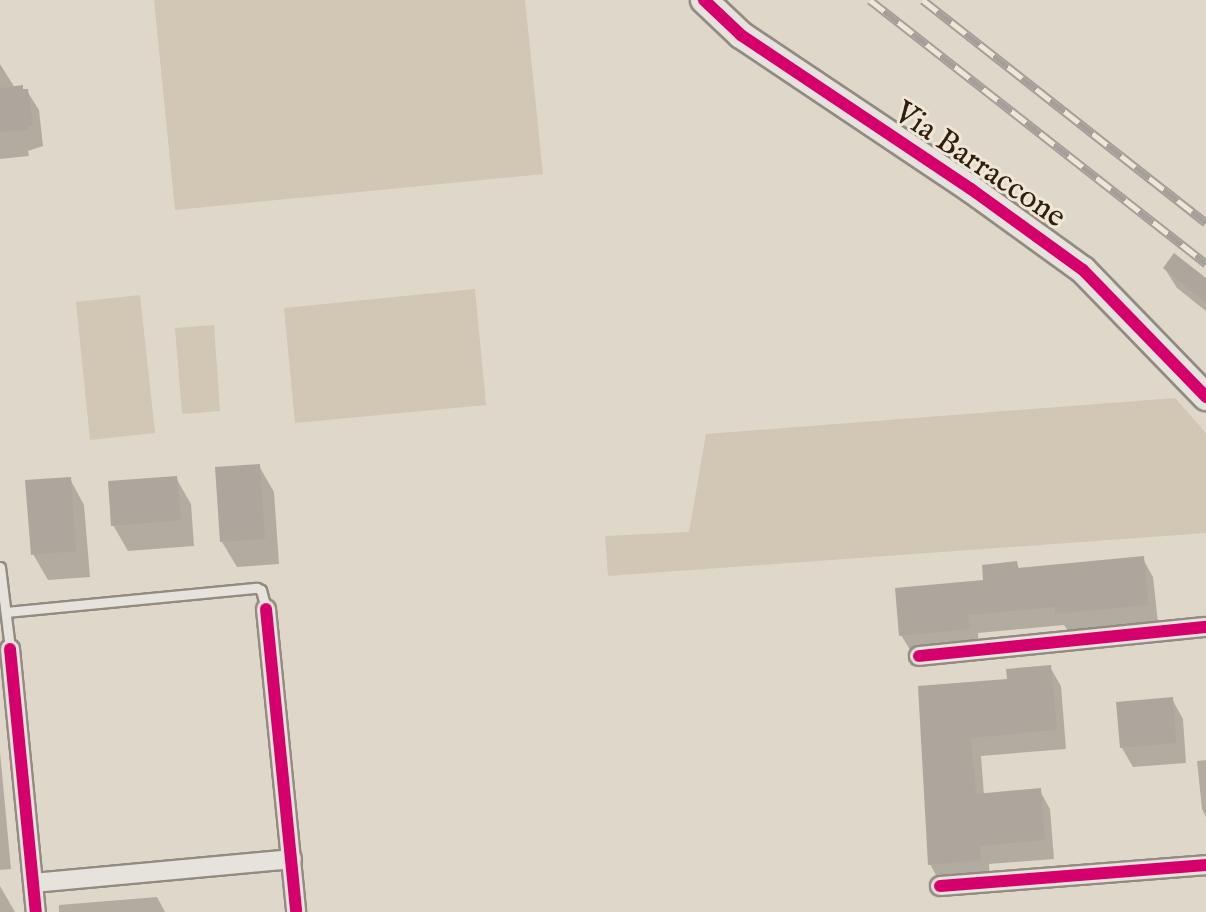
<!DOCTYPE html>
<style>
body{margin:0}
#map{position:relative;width:1206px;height:912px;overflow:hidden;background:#dfd7c9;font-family:"IM FELL English",serif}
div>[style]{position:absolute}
.green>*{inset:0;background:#d2c7b4}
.shadow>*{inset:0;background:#0003}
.building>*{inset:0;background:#aca69c}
.roads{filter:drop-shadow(2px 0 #918b81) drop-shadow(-2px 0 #918b81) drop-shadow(0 2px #918b81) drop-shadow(0 -2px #918b81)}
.lane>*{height:9px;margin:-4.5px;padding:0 4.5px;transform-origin:4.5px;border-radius:4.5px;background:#e6e2dc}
.street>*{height:18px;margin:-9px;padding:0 9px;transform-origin:9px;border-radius:9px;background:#e6e2dc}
.secondary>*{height:26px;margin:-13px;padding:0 13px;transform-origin:13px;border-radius:13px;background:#e6e2dc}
.rail>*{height:9px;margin-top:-4.5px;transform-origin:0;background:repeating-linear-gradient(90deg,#efe6d7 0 18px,#a49f99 0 36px);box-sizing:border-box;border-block:2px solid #a49f99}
.cycleway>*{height:12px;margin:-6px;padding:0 6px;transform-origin:6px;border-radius:6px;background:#d6006c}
span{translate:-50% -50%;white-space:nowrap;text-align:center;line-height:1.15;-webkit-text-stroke:6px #efe6d7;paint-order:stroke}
.street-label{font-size:32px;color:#2f200e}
</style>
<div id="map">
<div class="green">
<i style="clip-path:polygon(154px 0,525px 0,543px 174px,175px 210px)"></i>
<i style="clip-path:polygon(475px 289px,486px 405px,295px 423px,284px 308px)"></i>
<i style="clip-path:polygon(140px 295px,155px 433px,90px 440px,76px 302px)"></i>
<i style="clip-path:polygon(214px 325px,220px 411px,182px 414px,175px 328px)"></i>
<i style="clip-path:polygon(1175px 398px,1206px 433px,1206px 533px,608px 576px,605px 536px,689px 532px,706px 434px)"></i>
</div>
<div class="shadow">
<i style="clip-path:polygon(0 64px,15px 88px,27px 91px,39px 110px,43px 146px,28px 151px,29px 156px,0 159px)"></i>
<i style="clip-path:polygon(1165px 269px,1206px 280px,1206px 311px,1177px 288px)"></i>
<i style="clip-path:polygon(259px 466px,274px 492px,279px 564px,237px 567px,222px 542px)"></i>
<i style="clip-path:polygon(176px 478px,191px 504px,194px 546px,128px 551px,113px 525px)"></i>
<i style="clip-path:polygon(70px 479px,84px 505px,90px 577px,48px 580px,33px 554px)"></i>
<i style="clip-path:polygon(1143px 559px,1153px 577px,1158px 623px,1068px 631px,1064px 625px,978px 633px,979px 647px,912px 653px,901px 635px,1016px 563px,1020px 570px)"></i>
<i style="clip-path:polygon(1050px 667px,1061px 686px,1066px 749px,981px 756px,984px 795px,1040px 791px,1050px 809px,1054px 859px,989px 864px,990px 879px,940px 883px,930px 864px,920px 688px,1009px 681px)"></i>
<i style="clip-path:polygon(1172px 699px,1183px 719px,1186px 763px,1133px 767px,1122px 748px)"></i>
<i style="clip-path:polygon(0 752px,11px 869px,0 870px)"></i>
<i style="clip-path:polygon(1206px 760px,1206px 817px,1202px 809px,1197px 761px)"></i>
<i style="clip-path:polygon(0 886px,15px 912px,0 912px)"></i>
<i style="clip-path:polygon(157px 897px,165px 912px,59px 912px,59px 905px)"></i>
</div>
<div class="building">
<i style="clip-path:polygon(23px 85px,23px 89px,28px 89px,33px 126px,28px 126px,28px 130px,0 132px,0 88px)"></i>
<i style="clip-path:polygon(1174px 253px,1206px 278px,1206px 303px,1163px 268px)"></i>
<i style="clip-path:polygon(260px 464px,265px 539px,220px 542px,215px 467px)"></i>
<i style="clip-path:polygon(177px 476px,181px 520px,111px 526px,108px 481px)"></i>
<i style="clip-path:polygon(71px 477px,76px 551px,31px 555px,25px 480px)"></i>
<i style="clip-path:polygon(1144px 556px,1148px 605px,1055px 614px,1055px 607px,968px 615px,970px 629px,899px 636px,895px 588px,983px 580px,982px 565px,1017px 561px,1018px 568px)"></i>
<i style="clip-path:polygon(1051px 665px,1057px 730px,971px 738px,976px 794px,1041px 788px,1045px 840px,980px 846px,981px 860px,928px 865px,918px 686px,1007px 679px,1006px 669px)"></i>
<i style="clip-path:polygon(1173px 697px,1176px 743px,1120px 748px,1116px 702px)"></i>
</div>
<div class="roads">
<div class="lane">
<i style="left:0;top:567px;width:83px;rotate:83deg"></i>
<i style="left:6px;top:612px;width:252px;rotate:-5.5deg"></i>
<i style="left:257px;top:588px;width:4px;rotate:27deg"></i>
<i style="left:261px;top:590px;width:20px;rotate:75deg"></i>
</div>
<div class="street">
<i style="left:266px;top:609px;width:304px;rotate:84.3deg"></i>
<i style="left:10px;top:649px;width:264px;rotate:84.4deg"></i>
<i style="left:919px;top:656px;width:288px;rotate:-5.8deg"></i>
<i style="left:34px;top:883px;width:259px;rotate:-5.3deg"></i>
<i style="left:940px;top:886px;width:267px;rotate:-4.5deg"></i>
</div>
<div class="secondary">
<i style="left:704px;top:0;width:51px;rotate:43.4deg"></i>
<i style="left:741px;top:35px;width:277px;rotate:33.8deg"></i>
<i style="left:971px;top:189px;width:138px;rotate:35.9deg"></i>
<i style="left:1083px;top:270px;width:177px;rotate:45.9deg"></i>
</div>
</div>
<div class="rail">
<i style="left:870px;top:0;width:427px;rotate:38.1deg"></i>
<i style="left:923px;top:0;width:360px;rotate:38.2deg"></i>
</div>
<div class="cycleway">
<i style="left:704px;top:0;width:51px;rotate:43.4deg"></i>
<i style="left:741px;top:35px;width:277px;rotate:33.8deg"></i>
<i style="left:971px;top:189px;width:138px;rotate:35.9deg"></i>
<i style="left:1083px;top:270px;width:177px;rotate:45.9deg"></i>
<i style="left:266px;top:609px;width:304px;rotate:84.3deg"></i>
<i style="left:10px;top:649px;width:264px;rotate:84.4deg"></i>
<i style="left:919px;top:656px;width:288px;rotate:-5.8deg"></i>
<i style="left:940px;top:886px;width:267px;rotate:-4.5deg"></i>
</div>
<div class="street-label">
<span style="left:979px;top:166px;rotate:34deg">Via Barraccone</span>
</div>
</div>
